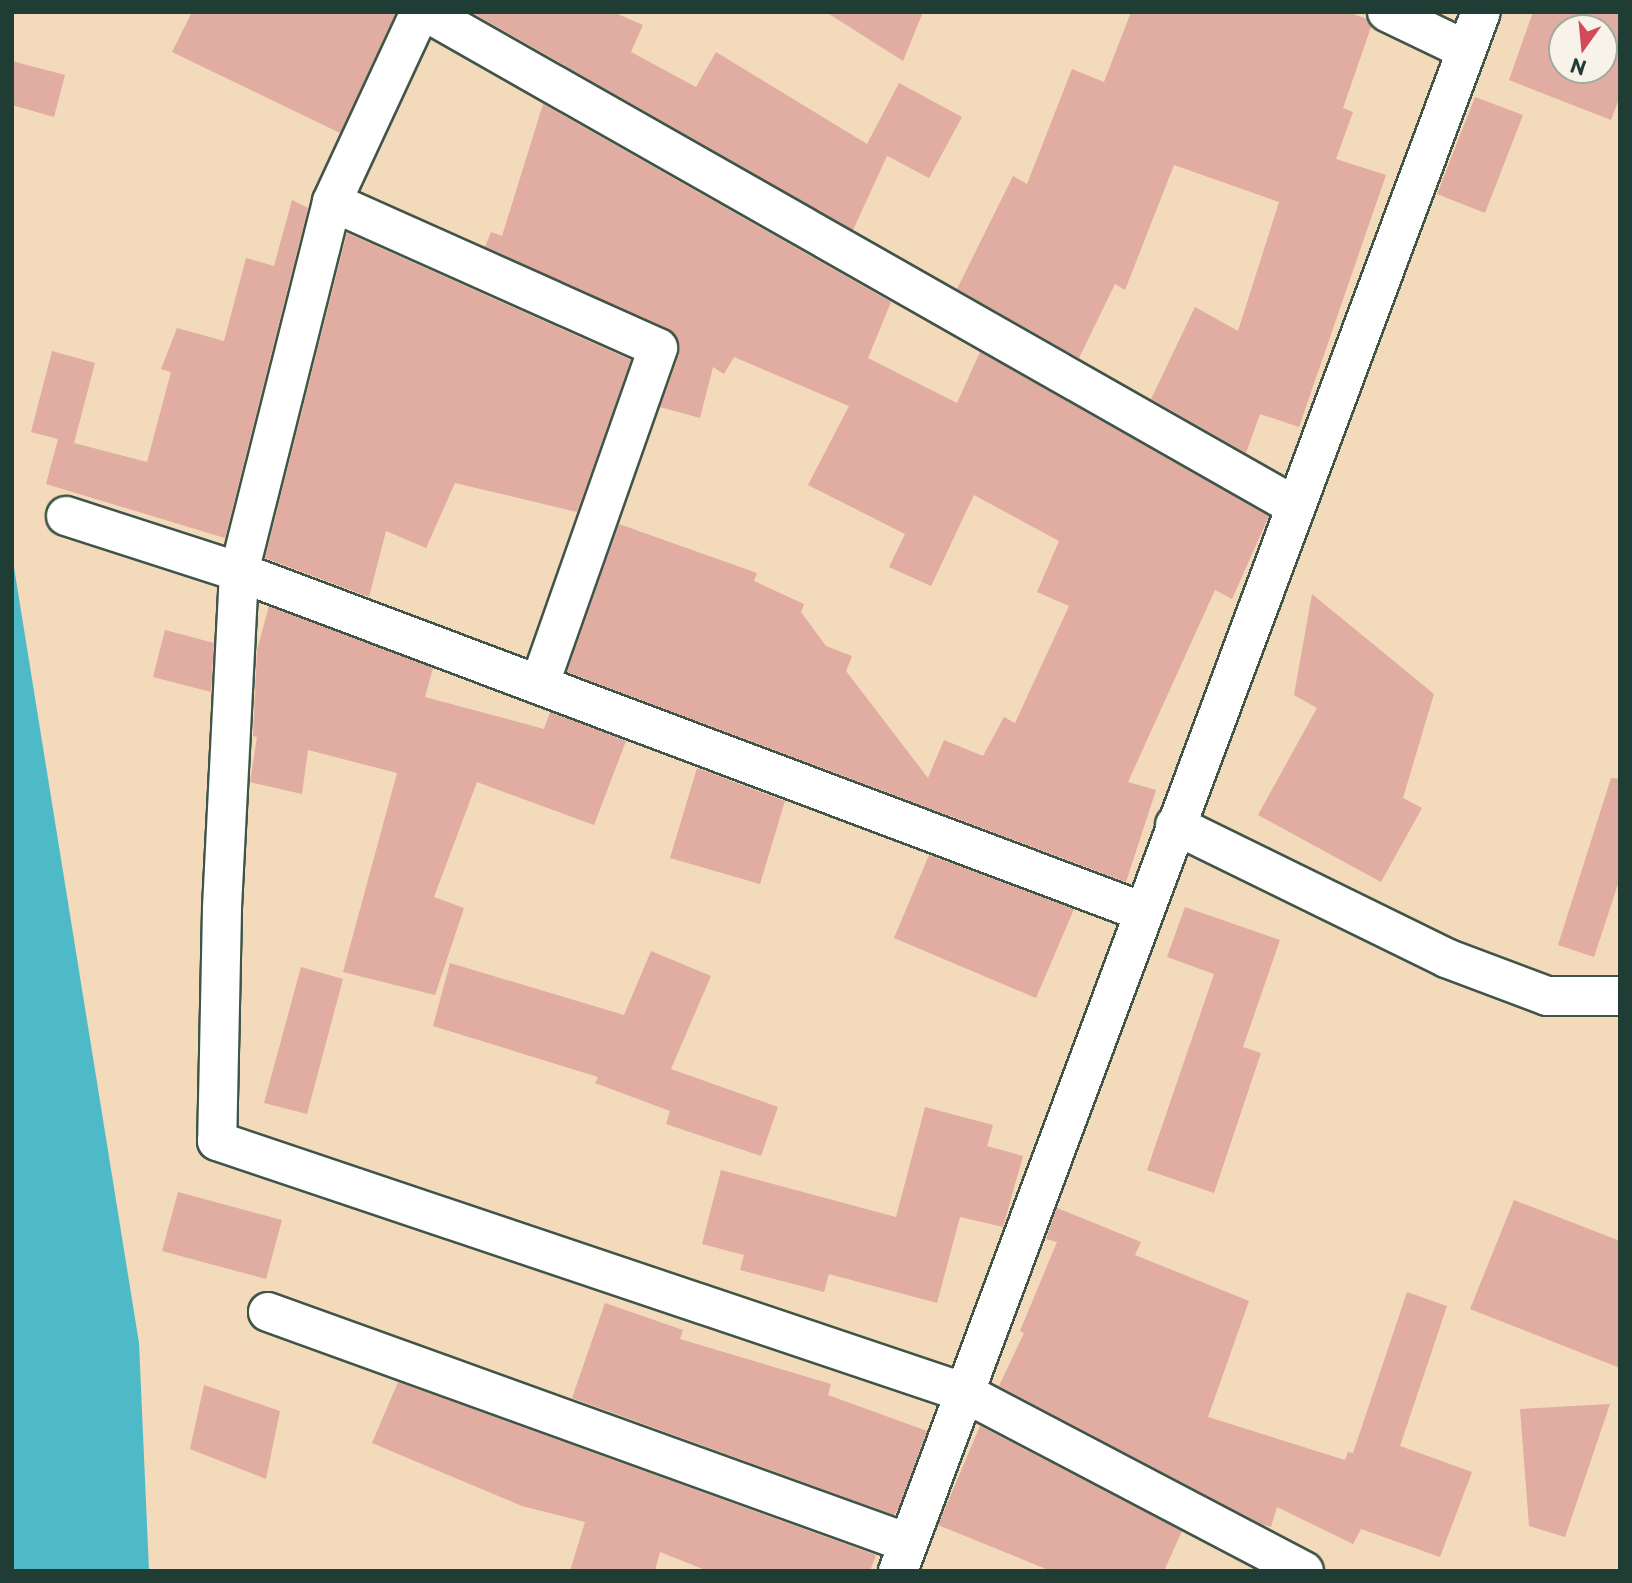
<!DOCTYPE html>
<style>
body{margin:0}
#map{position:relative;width:1632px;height:1583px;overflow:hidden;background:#f2daba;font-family:"Playpen Sans",sans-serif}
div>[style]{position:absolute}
.water>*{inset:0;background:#4ebac8}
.building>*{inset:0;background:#e1aca2}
.roads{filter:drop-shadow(2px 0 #3f5548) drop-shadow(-2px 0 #3f5548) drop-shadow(0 2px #3f5548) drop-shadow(0 -2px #3f5548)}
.minor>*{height:38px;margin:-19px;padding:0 19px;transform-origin:19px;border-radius:19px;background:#fff}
.primary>*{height:38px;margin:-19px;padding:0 19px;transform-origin:19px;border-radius:19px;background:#fff}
span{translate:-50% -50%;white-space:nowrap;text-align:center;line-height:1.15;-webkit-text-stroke:5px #f7f3e8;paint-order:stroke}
.frame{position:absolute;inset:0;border:14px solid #1f3d34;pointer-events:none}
.north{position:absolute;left:1548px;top:14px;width:70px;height:70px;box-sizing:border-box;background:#f7f3e8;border:2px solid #a1aaa0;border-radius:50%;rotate:195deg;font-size:19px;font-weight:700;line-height:28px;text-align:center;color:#1f3d34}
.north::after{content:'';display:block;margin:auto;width:24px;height:32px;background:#d1495b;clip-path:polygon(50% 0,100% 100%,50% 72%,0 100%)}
</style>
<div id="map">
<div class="water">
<i style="clip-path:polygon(12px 555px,139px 1343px,149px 1571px,12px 1571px)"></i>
</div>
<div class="building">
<i style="clip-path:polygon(192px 12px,396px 12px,340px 133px,172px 52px)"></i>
<i style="clip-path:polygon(471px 12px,613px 12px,643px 25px,631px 52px,696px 87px,716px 52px,867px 144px,899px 83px,962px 117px,929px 178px,876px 150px,887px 156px,853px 230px)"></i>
<i style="clip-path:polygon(826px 12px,923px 12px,903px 61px)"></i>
<i style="clip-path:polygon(1131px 12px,1348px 12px,1367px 19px,1371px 27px,1343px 108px,1353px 112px,1336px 159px,1386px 175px,1299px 427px,1260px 414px,1246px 453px,1151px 399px,1195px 307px,1238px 331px,1279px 202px,1174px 165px,1125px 290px,1115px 284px,1079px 358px,957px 289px,1013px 176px,1027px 184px,1072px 69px,1104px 82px)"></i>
<i style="clip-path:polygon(evenodd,1533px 12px,1620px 12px,1620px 96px,1611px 120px,1509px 80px,1533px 12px,1562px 28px,1604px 28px,1604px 70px,1562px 70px,1562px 28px)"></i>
<i style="clip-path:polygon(12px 61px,65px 75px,54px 117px,12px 105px)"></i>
<i style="clip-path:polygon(1475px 97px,1523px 115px,1485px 213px,1437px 194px)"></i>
<i style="clip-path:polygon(543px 104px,891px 302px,868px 358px,957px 403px,980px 352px,1269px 516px,1232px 599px,1215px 590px,1128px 782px,1156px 790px,1126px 882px,567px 672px,619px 524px,757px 573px,754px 581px,804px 604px,801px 612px,826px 646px,852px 656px,846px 671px,928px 778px,944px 740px,983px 756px,1004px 717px,1015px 723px,1069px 606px,1037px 592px,1059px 541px,974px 495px,931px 586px,889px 567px,905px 534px,808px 485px,849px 406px,734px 357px,724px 374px,713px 367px,700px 418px,660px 407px,679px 355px,675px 334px,485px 247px,491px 232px,502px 236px)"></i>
<i style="clip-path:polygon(292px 200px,308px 208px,225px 538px,46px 484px,58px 439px,31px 432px,52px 351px,95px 363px,74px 443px,147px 462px,171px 372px,161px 369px,177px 328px,224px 341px,246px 258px,274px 266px)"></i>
<i style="clip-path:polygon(347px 233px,631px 360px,577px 512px,455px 483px,426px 548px,386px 531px,369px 597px,265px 558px)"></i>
<i style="clip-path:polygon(1312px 594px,1434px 694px,1403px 798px,1422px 808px,1381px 882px,1258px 815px,1317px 708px,1294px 695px)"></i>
<i style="clip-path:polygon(269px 606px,433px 668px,425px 697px,544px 729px,550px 712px,626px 741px,594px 825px,477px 782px,434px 897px,464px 908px,435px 995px,343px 972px,397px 773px,308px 750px,302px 794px,250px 782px,257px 737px,253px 736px,257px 650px)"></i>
<i style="clip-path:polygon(165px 630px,214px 643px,211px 692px,153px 677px)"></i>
<i style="clip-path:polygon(697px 768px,785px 801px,760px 884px,670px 858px)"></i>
<i style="clip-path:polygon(1611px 778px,1620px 779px,1620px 878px,1594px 957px,1558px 945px)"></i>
<i style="clip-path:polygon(929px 855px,1074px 909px,1036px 998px,894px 938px)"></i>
<i style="clip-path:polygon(1185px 907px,1280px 940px,1243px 1047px,1261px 1053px,1214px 1193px,1147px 1170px,1214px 974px,1167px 957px)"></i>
<i style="clip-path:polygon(651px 951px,711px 976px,671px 1069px,778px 1107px,761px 1156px,666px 1124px,670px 1111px,595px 1083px,598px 1077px,433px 1026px,450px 963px,624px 1015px)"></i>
<i style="clip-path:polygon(301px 967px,343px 979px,307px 1114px,264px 1103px)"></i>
<i style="clip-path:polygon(925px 1107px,993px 1125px,987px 1146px,1023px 1156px,1003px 1227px,960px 1217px,937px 1303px,829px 1274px,824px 1292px,740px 1270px,744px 1255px,702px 1244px,721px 1170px,896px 1217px)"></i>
<i style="clip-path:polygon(178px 1192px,282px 1220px,266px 1279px,162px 1251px)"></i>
<i style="clip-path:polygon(1514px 1200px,1620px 1241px,1620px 1368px,1470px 1309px)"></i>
<i style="clip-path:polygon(1057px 1208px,1141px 1242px,1135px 1255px,1249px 1301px,1208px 1417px,1345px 1460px,1348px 1452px,1353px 1453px,1407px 1292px,1447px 1306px,1400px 1446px,1472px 1472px,1440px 1557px,1361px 1529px,1353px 1544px,1277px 1507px,1271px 1527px,1261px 1524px,999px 1386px,1024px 1333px,1020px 1331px,1057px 1242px,1046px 1239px)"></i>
<i style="clip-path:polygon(605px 1303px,683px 1330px,680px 1339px,831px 1384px,828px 1395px,927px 1431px,898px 1509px,894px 1515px,572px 1398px)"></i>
<i style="clip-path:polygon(398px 1382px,876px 1555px,870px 1571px,708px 1571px,660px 1552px,655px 1571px,570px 1571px,585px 1522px,522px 1506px,372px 1443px)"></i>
<i style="clip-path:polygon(204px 1385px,280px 1411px,266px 1479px,190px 1449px)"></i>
<i style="clip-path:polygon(1610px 1404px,1565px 1537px,1529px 1526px,1520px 1409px)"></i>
<i style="clip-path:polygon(980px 1426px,1182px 1531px,1164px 1571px,1051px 1571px,938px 1525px)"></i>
</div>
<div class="roads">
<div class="minor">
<i style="left:420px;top:12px;width:209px;rotate:114.9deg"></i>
<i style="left:332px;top:202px;width:382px;rotate:104.1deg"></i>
<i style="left:239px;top:572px;width:338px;rotate:92.9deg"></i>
<i style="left:222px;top:910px;width:231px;rotate:91.2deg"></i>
<i style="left:217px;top:1141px;width:787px;rotate:18.6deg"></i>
<i style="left:963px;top:1392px;width:385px;rotate:27.7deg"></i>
<i style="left:426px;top:12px;width:1000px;rotate:29.62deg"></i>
<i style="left:1387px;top:12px;width:88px;rotate:25.7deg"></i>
<i style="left:332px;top:202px;width:357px;rotate:24.1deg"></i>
<i style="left:658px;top:348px;width:357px;rotate:109.4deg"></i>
<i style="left:66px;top:516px;width:182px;rotate:17.9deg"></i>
<i style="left:239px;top:572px;width:966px;rotate:20.61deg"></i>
<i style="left:1175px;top:825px;width:302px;rotate:26.1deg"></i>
<i style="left:1446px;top:958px;width:108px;rotate:20.6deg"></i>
<i style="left:1547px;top:996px;width:73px"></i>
<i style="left:268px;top:1312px;width:680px;rotate:19.85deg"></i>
</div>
<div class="primary">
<i style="left:898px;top:1571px;width:1664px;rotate:-69.5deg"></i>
</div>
</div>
<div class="frame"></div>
<div class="north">N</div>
</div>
